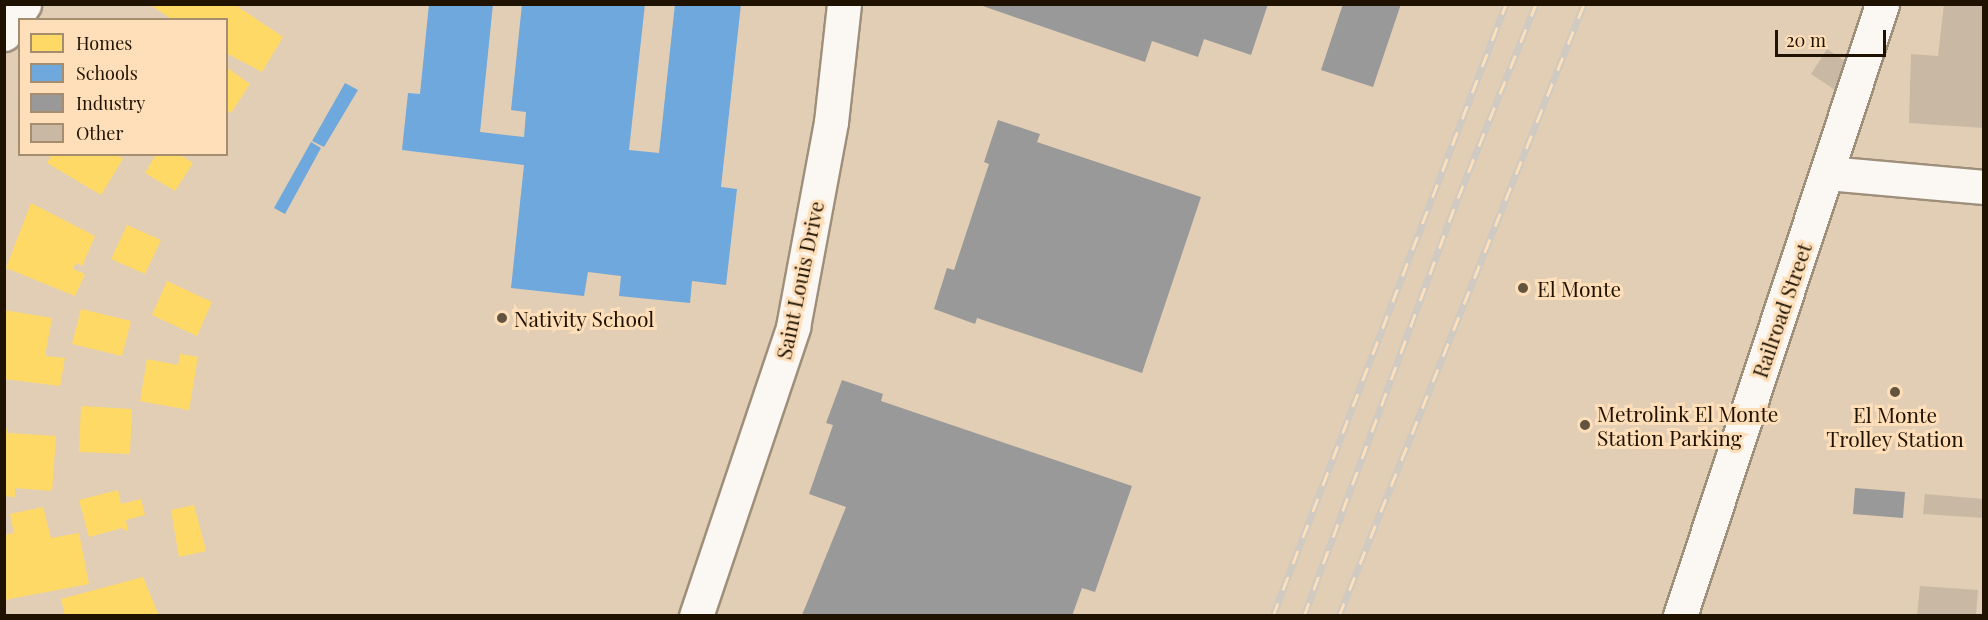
<!DOCTYPE html>
<style>
body{margin:0}
#map{position:relative;width:1988px;height:620px;overflow:hidden;background:#e2ceb4;font-family:"Playfair Display",serif}
div>[style]{position:absolute}
.homes>*{inset:0;background:#ffd966}
.schools>*{inset:0;background:#6fa8dc}
.industry>*{inset:0;background:#999}
.building>*{inset:0;background:#c9b9a4}
.roads{filter:drop-shadow(2px 0 #9e8f7b) drop-shadow(-2px 0 #9e8f7b) drop-shadow(0 2px #9e8f7b) drop-shadow(0 -2px #9e8f7b)}
.minor>*{height:33px;margin:-16.5px;padding:0 16.5px;transform-origin:16.5px;border-radius:16.5px;background:#fbf8f4}
.rail>*{height:7px;margin-top:-3.5px;transform-origin:0;background:repeating-linear-gradient(90deg,#fedfb9 0 14px,#cfcac2 0 28px);box-sizing:border-box;border-block:2px solid #cfcac2}
.dots>*{width:16px;height:16px;translate:-50% -50%;box-sizing:border-box;border:3px solid #fedfb9;border-radius:50%}
span{translate:-50% -50%;white-space:nowrap;text-align:center;line-height:1.15;-webkit-text-stroke:6px #fedfb9;paint-order:stroke}
.street-label{font-size:21px;color:#1f1201}
.poi-label{font-size:21px;color:#1f1201}
.left{translate:0 -50%;text-align:left}
.frame{position:absolute;inset:0;border:6px solid #1f1201;pointer-events:none}
.legend{position:absolute;left:18px;top:18px;width:210px;height:138px;box-sizing:border-box;background:#fedfb9;border:2px solid #a58d6f;margin:0;padding:8px 10px;list-style:none;font-size:18px;color:#1f1201}
.legend li{display:flex;align-items:center;gap:12px;height:30px}
.legend b{width:30px;border:2px solid #a58d6f}
.scale{position:absolute;left:1775px;top:30px;width:111px;height:27px;box-sizing:border-box;border:3px solid #1f1201;border-top:0;padding-left:8px;font-size:18px;line-height:21px;white-space:nowrap;color:#1f1201;-webkit-text-stroke:4px #fedfb9;paint-order:stroke}
</style>
<div id="map">
<div class="homes">
<i style="clip-path:polygon(149px 4px,234px 4px,283px 37px,262px 72px,226px 53px,226px 20px,173px 20px)"></i>
<i style="clip-path:polygon(226px 67px,250px 84px,231px 113px,226px 110px)"></i>
<i style="clip-path:polygon(52px 154px,116px 154px,123px 159px,101px 195px,47px 163px)"></i>
<i style="clip-path:polygon(156px 154px,179px 154px,193px 163px,175px 191px,145px 173px)"></i>
<i style="clip-path:polygon(31px 203px,95px 236px,82px 266px,76px 263px,73px 269px,85px 274px,75px 296px,6px 268px)"></i>
<i style="clip-path:polygon(127px 225px,161px 240px,145px 274px,111px 259px)"></i>
<i style="clip-path:polygon(167px 281px,212px 302px,197px 336px,152px 315px)"></i>
<i style="clip-path:polygon(81px 309px,131px 321px,122px 356px,72px 344px)"></i>
<i style="clip-path:polygon(4px 310px,52px 318px,45px 356px,65px 358px,60px 386px,4px 379px)"></i>
<i style="clip-path:polygon(180px 354px,198px 357px,189px 410px,140px 401px,147px 359px,178px 365px)"></i>
<i style="clip-path:polygon(81px 406px,132px 409px,130px 454px,79px 452px)"></i>
<i style="clip-path:polygon(4px 421px,8px 433px,56px 436px,52px 491px,15px 488px,15px 497px,4px 496px)"></i>
<i style="clip-path:polygon(118px 490px,121px 504px,141px 499px,145px 515px,126px 520px,128px 532px,122px 528px,89px 537px,79px 500px)"></i>
<i style="clip-path:polygon(194px 505px,206px 551px,179px 557px,171px 510px)"></i>
<i style="clip-path:polygon(43px 507px,51px 538px,79px 533px,89px 584px,4px 600px,4px 535px,14px 533px,10px 514px)"></i>
<i style="clip-path:polygon(143px 577px,159px 616px,65px 616px,61px 599px)"></i>
</div>
<div class="schools">
<i style="clip-path:polygon(429px 4px,493px 4px,480px 132px,524px 137px,526px 112px,511px 110px,522px 4px,645px 4px,629px 150px,659px 153px,675px 4px,741px 4px,721px 187px,737px 189px,726px 285px,692px 281px,690px 303px,619px 296px,621px 276px,588px 272px,584px 296px,511px 288px,524px 165px,402px 150px,408px 93px,420px 94px)"></i>
<i style="clip-path:polygon(345px 83px,358px 90px,324px 147px,312px 141px)"></i>
<i style="clip-path:polygon(311px 142px,321px 148px,285px 214px,274px 208px)"></i>
</div>
<div class="industry">
<i style="clip-path:polygon(977px 4px,1268px 4px,1251px 55px,1204px 39px,1198px 57px,1152px 41px,1145px 62px)"></i>
<i style="clip-path:polygon(1343px 4px,1401px 4px,1373px 87px,1321px 70px)"></i>
<i style="clip-path:polygon(998px 120px,1040px 134px,1037px 142px,1201px 197px,1142px 373px,977px 318px,975px 324px,934px 309px,947px 268px,954px 270px,989px 164px,984px 162px)"></i>
<i style="clip-path:polygon(842px 380px,883px 394px,881px 401px,1132px 486px,1095px 592px,1082px 588px,1072px 616px,802px 615px,846px 507px,809px 494px,833px 425px,826px 423px)"></i>
<i style="clip-path:polygon(1855px 488px,1905px 492px,1903px 518px,1853px 514px)"></i>
</div>
<div class="building">
<i style="clip-path:polygon(1944px 4px,1984px 4px,1984px 128px,1909px 123px,1911px 54px,1938px 56px)"></i>
<i style="clip-path:polygon(1827px 49px,1852px 66px,1835px 90px,1811px 74px)"></i>
<i style="clip-path:polygon(1925px 494px,1984px 499px,1984px 518px,1923px 514px)"></i>
<i style="clip-path:polygon(1920px 586px,1978px 590px,1976px 616px,1917px 616px)"></i>
</div>
<div class="roads">
<div class="minor">
<i style="left:4px;top:34px;width:36px;rotate:-56deg"></i>
<i style="left:1827px;top:173px;width:158px;rotate:5.1deg"></i>
<i style="left:696px;top:616px;width:305px;rotate:-71.4deg"></i>
<i style="left:793px;top:327px;width:208px;rotate:-79.5deg"></i>
<i style="left:831px;top:122px;width:119px;rotate:-83.7deg"></i>
<i style="left:1680px;top:616px;width:644px;rotate:-71.73deg"></i>
</div>
</div>
<div class="rail">
<i style="left:1273px;top:616px;width:655px;rotate:-69.16deg"></i>
<i style="left:1304px;top:616px;width:445px;rotate:-69.8deg"></i>
<i style="left:1458px;top:198px;width:209px;rotate:-68.1deg"></i>
<i style="left:1339px;top:616px;width:659px;rotate:-68.18deg"></i>
</div>
<div class="dots">
<i style="left:1523px;top:288px;background:#635440"></i>
<i style="left:502px;top:318px;background:#635440"></i>
<i style="left:1895px;top:392px;background:#635440"></i>
<i style="left:1585px;top:425px;background:#635440"></i>
</div>
<div class="street-label">
<span style="left:799px;top:280px;rotate:-78deg">Saint Louis Drive</span>
<span style="left:1781px;top:310px;rotate:-71deg">Railroad Street</span>
</div>
<div class="poi-label">
<span class="left" style="left:1537px;top:288px">El Monte</span>
<span class="left" style="left:514px;top:318px">Nativity School</span>
<span class="left" style="left:1597px;top:425px">Metrolink El Monte<br>Station Parking</span>
<span style="left:1895px;top:426px">El Monte<br>Trolley Station</span>
</div>
<div class="frame"></div>
<ul class="legend">
<li><b style="height:16px;background:#ffd966"></b>Homes</li>
<li><b style="height:16px;background:#6fa8dc"></b>Schools</li>
<li><b style="height:16px;background:#999"></b>Industry</li>
<li><b style="height:16px;background:#c9b9a4"></b>Other</li>
</ul>
<div class="scale">20 m</div>
</div>
